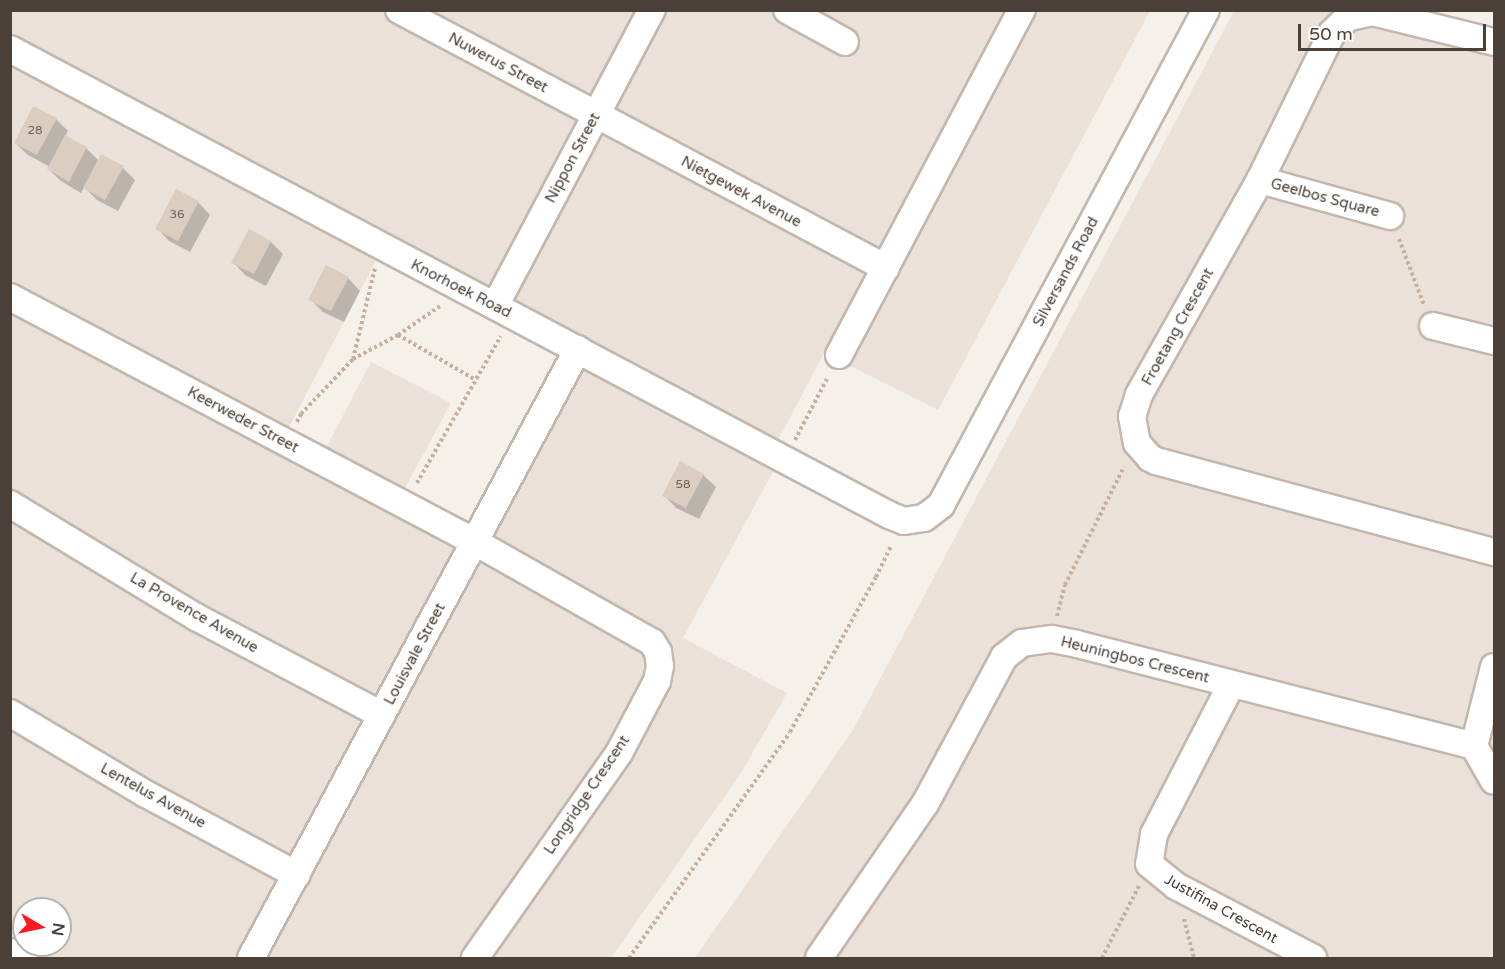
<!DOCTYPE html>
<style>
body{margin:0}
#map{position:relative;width:1505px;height:969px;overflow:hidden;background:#f6f0ea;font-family:"Varela Round",sans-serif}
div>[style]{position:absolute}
.residential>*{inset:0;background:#eae1d8}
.shadow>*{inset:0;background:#0003}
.building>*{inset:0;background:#dccdc1}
.path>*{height:4px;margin-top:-2px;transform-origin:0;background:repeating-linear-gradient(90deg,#c6af9c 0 3px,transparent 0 6px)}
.roads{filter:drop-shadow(2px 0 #c3b6ac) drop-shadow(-2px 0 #c3b6ac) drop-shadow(0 2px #c3b6ac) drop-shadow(0 -2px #c3b6ac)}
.minor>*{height:26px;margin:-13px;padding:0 13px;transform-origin:13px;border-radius:13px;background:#fff}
span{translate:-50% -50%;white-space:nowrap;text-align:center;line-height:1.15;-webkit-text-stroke:4.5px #fff;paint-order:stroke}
.number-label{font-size:12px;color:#6f635a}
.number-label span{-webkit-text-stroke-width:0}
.street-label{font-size:15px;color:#4b4037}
.frame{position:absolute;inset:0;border:12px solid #4b4037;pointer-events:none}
.north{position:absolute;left:12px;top:897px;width:60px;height:60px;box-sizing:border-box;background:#fff;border:2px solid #b7b3af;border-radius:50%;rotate:99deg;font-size:16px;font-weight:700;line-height:24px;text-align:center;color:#4b4037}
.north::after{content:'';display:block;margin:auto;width:21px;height:27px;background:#ff181f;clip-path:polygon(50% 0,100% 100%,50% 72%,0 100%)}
.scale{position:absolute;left:1298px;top:24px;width:188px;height:27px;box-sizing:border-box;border:3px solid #4b4037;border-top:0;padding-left:8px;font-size:18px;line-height:21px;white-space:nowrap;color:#4b4037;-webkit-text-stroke:4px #fff;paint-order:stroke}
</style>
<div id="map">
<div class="residential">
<i style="clip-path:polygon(1361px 10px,1494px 40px,1494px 958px,695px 958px,853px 730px,1234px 11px)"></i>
<i style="clip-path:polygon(evenodd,10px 11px,1150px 11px,938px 410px,824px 353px,773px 450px,782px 455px,683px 638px,787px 693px,741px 773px,611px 958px,11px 958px,10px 11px,384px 245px,577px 347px,474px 539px,399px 499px,451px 403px,371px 362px,324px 452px,286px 433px,384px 245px,10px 11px,24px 909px,60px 909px,60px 945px,24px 945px,24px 909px)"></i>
</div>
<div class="shadow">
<i style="clip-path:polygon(56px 119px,68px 131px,65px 137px,86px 148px,99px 161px,123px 168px,135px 180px,118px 211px,97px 200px,84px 187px,81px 193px,61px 181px,48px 169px,50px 167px,28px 155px,15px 143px)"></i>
<i style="clip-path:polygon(198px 202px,210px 215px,190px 252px,169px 241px,157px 228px)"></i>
<i style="clip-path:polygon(271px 242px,283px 254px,266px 286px,245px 275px,233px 262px)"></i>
<i style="clip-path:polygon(348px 278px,360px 291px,344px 322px,323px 312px,310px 299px)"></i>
<i style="clip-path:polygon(703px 475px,716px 487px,699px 519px,676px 508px,664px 495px)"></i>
</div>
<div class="building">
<i style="clip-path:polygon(33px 106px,57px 118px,37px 155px,14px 143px)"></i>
<i style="clip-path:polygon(65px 135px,87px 147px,69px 182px,47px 169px)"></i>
<i style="clip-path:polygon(101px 154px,124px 166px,105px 200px,83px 188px)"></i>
<i style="clip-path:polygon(176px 189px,199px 201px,178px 241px,155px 229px)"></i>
<i style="clip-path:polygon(249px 229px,271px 241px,254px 274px,231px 263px)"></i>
<i style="clip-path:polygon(326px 265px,349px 277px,331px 311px,308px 300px)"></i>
<i style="clip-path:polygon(680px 461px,704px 474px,686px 508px,662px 496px)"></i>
</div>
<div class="path">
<i style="left:1399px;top:239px;width:71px;rotate:69.3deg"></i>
<i style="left:398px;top:335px;width:90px;rotate:30deg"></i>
<i style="left:353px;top:359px;width:94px;rotate:-76.4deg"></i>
<i style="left:297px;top:422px;width:9px;rotate:-63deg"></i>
<i style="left:301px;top:414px;width:76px;rotate:-46.6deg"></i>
<i style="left:353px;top:359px;width:51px;rotate:-28.1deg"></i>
<i style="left:398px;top:335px;width:51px;rotate:-34.6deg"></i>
<i style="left:795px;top:440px;width:71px;rotate:-62.4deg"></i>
<i style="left:417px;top:483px;width:169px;rotate:-60.3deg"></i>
<i style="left:1057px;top:616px;width:32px;rotate:-76deg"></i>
<i style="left:1065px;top:585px;width:132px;rotate:-63.4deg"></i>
<i style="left:1184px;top:919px;width:40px;rotate:75.6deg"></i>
<i style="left:629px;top:958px;width:277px;rotate:-54.5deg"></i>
<i style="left:790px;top:732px;width:177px;rotate:-61deg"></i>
<i style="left:876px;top:577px;width:34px;rotate:-64deg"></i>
<i style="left:1102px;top:958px;width:81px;rotate:-62.8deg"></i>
</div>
<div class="roads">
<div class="minor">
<i style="left:399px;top:10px;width:551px;rotate:27.91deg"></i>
<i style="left:787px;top:10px;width:66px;rotate:28.9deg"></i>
<i style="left:1494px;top:42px;width:126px;rotate:-166.2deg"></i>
<i style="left:1372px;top:12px;width:26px;rotate:167deg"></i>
<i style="left:1347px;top:18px;width:21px;rotate:135deg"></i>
<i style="left:1332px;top:33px;width:164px;rotate:116.1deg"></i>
<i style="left:1260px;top:180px;width:247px;rotate:119.4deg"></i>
<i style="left:1139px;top:395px;width:22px;rotate:108deg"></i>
<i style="left:1132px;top:416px;width:27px;rotate:80deg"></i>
<i style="left:1137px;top:443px;width:20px;rotate:49deg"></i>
<i style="left:1150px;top:458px;width:7px;rotate:27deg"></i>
<i style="left:1156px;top:461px;width:350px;rotate:15.1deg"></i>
<i style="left:10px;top:49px;width:995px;rotate:27.93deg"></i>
<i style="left:889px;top:515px;width:16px;rotate:22deg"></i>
<i style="left:904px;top:521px;width:20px;rotate:-9deg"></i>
<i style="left:924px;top:518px;width:21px;rotate:-37deg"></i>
<i style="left:941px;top:505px;width:561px;rotate:-61.84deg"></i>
<i style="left:1260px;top:180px;width:135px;rotate:15.5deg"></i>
<i style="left:10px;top:297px;width:526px;rotate:27.78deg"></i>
<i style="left:475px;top:542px;width:203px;rotate:29.5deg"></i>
<i style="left:652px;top:642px;width:12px;rotate:59deg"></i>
<i style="left:658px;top:652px;width:14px;rotate:82deg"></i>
<i style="left:660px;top:666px;width:15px;rotate:101deg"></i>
<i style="left:657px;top:681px;width:81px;rotate:117.8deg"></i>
<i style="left:619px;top:753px;width:251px;rotate:125.1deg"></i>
<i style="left:495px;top:306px;width:335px;rotate:-62.1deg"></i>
<i style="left:1433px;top:326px;width:63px;rotate:13.8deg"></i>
<i style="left:839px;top:355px;width:391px;rotate:-62.1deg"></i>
<i style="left:10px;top:504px;width:218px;rotate:31.3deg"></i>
<i style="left:196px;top:617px;width:210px;rotate:27.8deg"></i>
<i style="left:1494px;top:667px;width:81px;rotate:104.2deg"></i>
<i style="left:1474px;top:746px;width:40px;rotate:60.3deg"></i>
<i style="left:1231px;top:685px;width:168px;rotate:117.3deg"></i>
<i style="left:1154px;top:834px;width:30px;rotate:99deg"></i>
<i style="left:1149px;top:864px;width:35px;rotate:39deg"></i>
<i style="left:1176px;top:886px;width:155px;rotate:27.7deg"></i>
<i style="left:10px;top:713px;width:158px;rotate:30.8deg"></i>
<i style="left:146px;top:794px;width:171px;rotate:28.2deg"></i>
<i style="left:10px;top:952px;width:17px;rotate:21deg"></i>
<i style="left:251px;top:958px;width:691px;rotate:-61.77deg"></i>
<i style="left:819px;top:958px;width:187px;rotate:-55.5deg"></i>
<i style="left:925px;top:804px;width:167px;rotate:-61.7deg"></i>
<i style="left:1004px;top:657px;width:23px;rotate:-38deg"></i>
<i style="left:1022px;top:643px;width:30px;rotate:-8deg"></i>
<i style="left:1052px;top:639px;width:25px;rotate:11deg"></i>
<i style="left:1077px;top:644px;width:410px;rotate:14.4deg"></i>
</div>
</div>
<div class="number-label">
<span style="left:35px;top:131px">28</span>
<span style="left:177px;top:215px">36</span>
<span style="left:683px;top:485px">58</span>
</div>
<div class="street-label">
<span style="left:498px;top:63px;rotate:28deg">Nuwerus Street</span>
<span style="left:573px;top:158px;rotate:-62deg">Nippon Street</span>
<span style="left:741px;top:192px;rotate:28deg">Nietgewek Avenue</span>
<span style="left:1325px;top:198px;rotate:15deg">Geelbos Square</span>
<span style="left:1066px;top:272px;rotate:-62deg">Silversands Road</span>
<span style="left:461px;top:289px;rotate:27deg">Knorhoek Road</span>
<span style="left:1178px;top:327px;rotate:-61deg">Froetang Crescent</span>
<span style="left:243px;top:420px;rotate:28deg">Keerweder Street</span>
<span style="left:194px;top:613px;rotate:30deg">La Provence Avenue</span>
<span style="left:415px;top:654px;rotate:-62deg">Louisvale Street</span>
<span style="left:1135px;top:660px;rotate:14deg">Heuningbos Crescent</span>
<span style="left:587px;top:795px;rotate:-56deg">Longridge Crescent</span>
<span style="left:153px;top:796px;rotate:29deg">Lentelus Avenue</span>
<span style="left:1221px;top:909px;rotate:29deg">Justifina Crescent</span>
</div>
<div class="frame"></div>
<div class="north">N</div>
<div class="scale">50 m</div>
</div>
